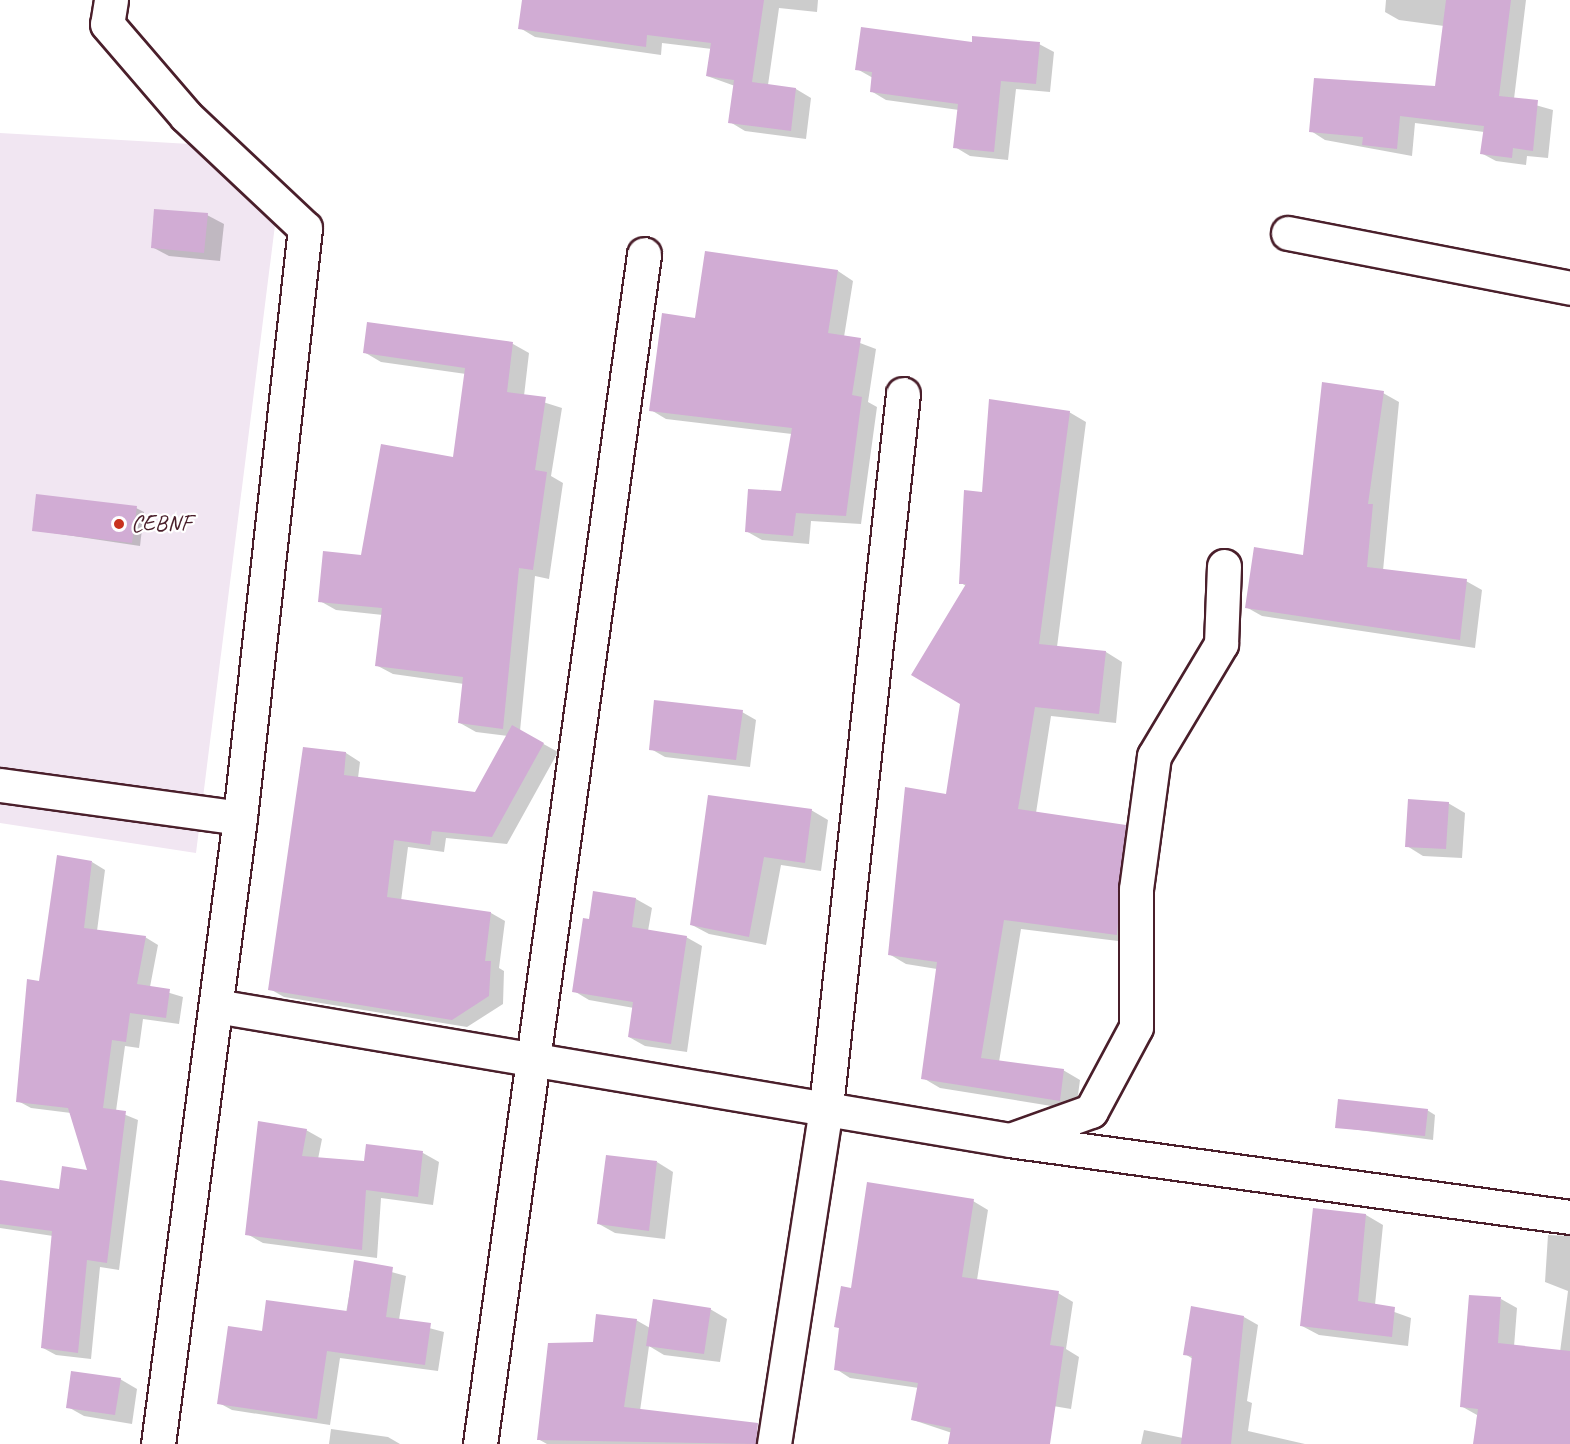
<!DOCTYPE html>
<style>
body{margin:0}
#map{position:relative;width:1570px;height:1444px;overflow:hidden;background:#fff;font-family:Caveat,sans-serif}
div>[style]{position:absolute}
.built>*{inset:0;background:#f1e6f2}
.shadow>*{inset:0;background:#0003}
.building>*{inset:0;background:#d1acd4}
.roads{filter:drop-shadow(2px 0 #4a1f2b) drop-shadow(-2px 0 #4a1f2b) drop-shadow(0 2px #4a1f2b) drop-shadow(0 -2px #4a1f2b)}
.minor>*{height:33px;margin:-16.5px;padding:0 16.5px;transform-origin:16.5px;border-radius:16.5px;background:#fff}
.dots>*{width:16px;height:16px;translate:-50% -50%;box-sizing:border-box;border:3px solid #fff;border-radius:50%}
span{translate:-50% -50%;white-space:nowrap;text-align:center;line-height:1.15;-webkit-text-stroke:4.5px #fff;paint-order:stroke}
.poi-label{font-size:24px;color:#4a1f2b}
.left{translate:0 -50%;text-align:left}
</style>
<div id="map">
<div class="built">
<i style="clip-path:polygon(0 133px,190px 144px,275px 225px,196px 853px,0 823px)"></i>
</div>
<div class="shadow">
<i style="clip-path:polygon(524px 0,818px 0,817px 12px,779px 8px,768px 85px,796px 89px,811px 98px,806px 139px,745px 131px,730px 122px,735px 86px,707px 76px,712px 49px,662px 43px,661px 55px,535px 37px,520px 28px)"></i>
<i style="clip-path:polygon(1386px 0,1526px 0,1514px 99px,1553px 110px,1548px 158px,1527px 156px,1526px 165px,1496px 161px,1481px 153px,1484px 132px,1415px 123px,1412px 156px,1325px 140px,1311px 131px,1436px 88px,1444px 26px,1399px 20px,1385px 12px)"></i>
<i style="clip-path:polygon(1039px 44px,1054px 52px,1050px 92px,1016px 89px,1008px 160px,970px 156px,955px 147px,959px 110px,886px 100px,871px 91px,873px 78px,857px 69px)"></i>
<i style="clip-path:polygon(207px 215px,224px 224px,220px 261px,169px 256px,152px 247px)"></i>
<i style="clip-path:polygon(838px 271px,853px 281px,844px 337px,876px 349px,868px 402px,877px 407px,861px 524px,811px 521px,809px 544px,762px 540px,746px 531px,782px 493px,792px 434px,666px 419px,651px 410px,696px 319px)"></i>
<i style="clip-path:polygon(513px 344px,529px 353px,524px 396px,562px 408px,551px 476px,563px 483px,549px 579px,535px 576px,520px 731px,558px 752px,507px 844px,446px 838px,444px 852px,408px 847px,401px 901px,491px 913px,505px 921px,499px 968px,504px 971px,503px 1004px,467px 1027px,284px 997px,270px 989px,304px 749px,346px 753px,360px 762px,358px 778px,476px 793px,508px 736px,476px 732px,460px 723px,464px 684px,393px 674px,376px 665px,383px 615px,336px 610px,320px 601px,454px 459px,466px 374px,381px 362px,364px 352px)"></i>
<i style="clip-path:polygon(1383px 393px,1399px 402px,1383px 571px,1466px 581px,1482px 590px,1475px 648px,1262px 616px,1246px 607px,1304px 557px)"></i>
<i style="clip-path:polygon(1069px 412px,1086px 422px,1057px 647px,1106px 652px,1122px 662px,1116px 723px,1051px 716px,1036px 813px,1125px 826px,1142px 836px,1134px 943px,1021px 929px,999px 1062px,1063px 1070px,1080px 1080px,1076px 1110px,940px 1088px,923px 1078px,937px 969px,906px 964px,889px 954px,947px 796px,961px 703px,966px 586px,961px 583px,984px 493px)"></i>
<i style="clip-path:polygon(136px 508px,144px 512px,140px 546px,33px 530px)"></i>
<i style="clip-path:polygon(742px 712px,756px 720px,750px 767px,665px 757px,651px 749px)"></i>
<i style="clip-path:polygon(1448px 803px,1465px 813px,1462px 858px,1423px 856px,1407px 846px)"></i>
<i style="clip-path:polygon(811px 810px,828px 820px,821px 871px,781px 865px,766px 945px,709px 934px,692px 925px)"></i>
<i style="clip-path:polygon(92px 862px,105px 870px,97px 931px,145px 937px,158px 945px,150px 987px,183px 997px,179px 1024px,143px 1019px,139px 1048px,125px 1046px,116px 1111px,138px 1120px,119px 1270px,100px 1267px,91px 1359px,56px 1355px,43px 1348px,53px 1236px,0 1228px,0 1182px,60px 1191px,89px 1172px,71px 1113px,31px 1108px,18px 1101px,40px 982px)"></i>
<i style="clip-path:polygon(595px 893px,636px 899px,652px 908px,648px 931px,686px 937px,702px 946px,687px 1052px,645px 1046px,629px 1037px,634px 1008px,589px 1000px,574px 991px)"></i>
<i style="clip-path:polygon(1427px 1110px,1435px 1115px,1433px 1140px,1337px 1127px)"></i>
<i style="clip-path:polygon(306px 1130px,322px 1139px,318px 1159px,365px 1163px,367px 1146px,423px 1153px,439px 1162px,433px 1205px,381px 1198px,377px 1258px,263px 1243px,247px 1234px)"></i>
<i style="clip-path:polygon(657px 1162px,673px 1172px,665px 1239px,615px 1233px,599px 1224px)"></i>
<i style="clip-path:polygon(973px 1201px,988px 1210px,977px 1280px,1058px 1293px,1073px 1302px,1066px 1349px,1079px 1357px,1071px 1409px,1047px 1405px,1041px 1444px,950px 1444px,952px 1433px,913px 1420px,919px 1388px,850px 1378px,836px 1369px,841px 1329px,835px 1326px,852px 1289px)"></i>
<i style="clip-path:polygon(1315px 1209px,1366px 1215px,1383px 1225px,1375px 1305px,1411px 1318px,1408px 1346px,1319px 1335px,1302px 1326px)"></i>
<i style="clip-path:polygon(1548px 1235px,1570px 1236px,1570px 1444px,1475px 1444px,1477px 1415px,1461px 1406px,1501px 1299px,1517px 1308px,1514px 1347px,1560px 1352px,1568px 1291px,1545px 1282px)"></i>
<i style="clip-path:polygon(355px 1262px,406px 1276px,399px 1320px,444px 1332px,438px 1371px,340px 1358px,330px 1425px,232px 1410px,219px 1403px,264px 1333px,346px 1313px)"></i>
<i style="clip-path:polygon(710px 1309px,727px 1319px,720px 1362px,664px 1355px,649px 1346px,640px 1411px,753px 1431px,751px 1444px,547px 1444px,538px 1439px,594px 1344px,636px 1320px,650px 1328px)"></i>
<i style="clip-path:polygon(1244px 1317px,1258px 1325px,1247px 1401px,1252px 1403px,1248px 1431px,1305px 1444px,1141px 1444px,1144px 1430px,1183px 1438px,1193px 1359px,1185px 1354px)"></i>
<i style="clip-path:polygon(120px 1379px,137px 1389px,132px 1424px,84px 1416px,68px 1407px)"></i>
<i style="clip-path:polygon(331px 1429px,388px 1437px,400px 1444px,329px 1444px)"></i>
</div>
<div class="building">
<i style="clip-path:polygon(522px 0,764px 0,752px 82px,796px 88px,791px 131px,728px 123px,734px 80px,706px 76px,711px 43px,647px 35px,646px 47px,518px 29px)"></i>
<i style="clip-path:polygon(1446px 0,1511px 0,1499px 96px,1538px 100px,1533px 151px,1513px 148px,1512px 158px,1480px 154px,1484px 126px,1400px 116px,1397px 149px,1362px 145px,1363px 137px,1309px 132px,1314px 78px,1435px 86px)"></i>
<i style="clip-path:polygon(861px 27px,972px 42px,972px 36px,1040px 42px,1036px 84px,1001px 81px,994px 152px,953px 148px,958px 104px,870px 92px,872px 72px,855px 70px)"></i>
<i style="clip-path:polygon(154px 209px,208px 213px,204px 253px,151px 248px)"></i>
<i style="clip-path:polygon(705px 251px,838px 270px,828px 333px,861px 338px,852px 395px,862px 397px,846px 516px,796px 513px,793px 536px,745px 532px,748px 489px,781px 491px,792px 428px,649px 411px,662px 313px,695px 318px)"></i>
<i style="clip-path:polygon(367px 322px,513px 342px,507px 392px,546px 397px,535px 470px,547px 472px,533px 570px,519px 568px,503px 729px,458px 723px,463px 677px,375px 666px,382px 608px,318px 602px,323px 551px,361px 555px,381px 444px,453px 457px,465px 368px,363px 353px)"></i>
<i style="clip-path:polygon(1322px 382px,1384px 391px,1368px 504px,1373px 504px,1367px 567px,1467px 579px,1460px 640px,1245px 608px,1254px 547px,1303px 555px)"></i>
<i style="clip-path:polygon(989px 399px,1070px 411px,1039px 644px,1106px 651px,1099px 714px,1035px 707px,1018px 809px,1126px 825px,1117px 935px,1004px 920px,981px 1058px,1064px 1069px,1060px 1101px,921px 1079px,937px 962px,888px 955px,905px 787px,946px 794px,960px 704px,911px 675px,966px 584px,959px 584px,964px 490px,982px 492px)"></i>
<i style="clip-path:polygon(36px 494px,137px 506px,132px 543px,32px 531px)"></i>
<i style="clip-path:polygon(654px 700px,743px 710px,736px 760px,649px 750px)"></i>
<i style="clip-path:polygon(512px 725px,544px 743px,492px 837px,432px 831px,430px 845px,394px 840px,387px 897px,491px 912px,485px 961px,491px 961px,489px 996px,452px 1020px,268px 990px,303px 747px,346px 752px,344px 775px,475px 792px)"></i>
<i style="clip-path:polygon(708px 795px,812px 809px,805px 863px,764px 857px,749px 937px,690px 925px)"></i>
<i style="clip-path:polygon(1408px 799px,1449px 802px,1446px 849px,1405px 847px)"></i>
<i style="clip-path:polygon(57px 855px,92px 861px,84px 928px,146px 936px,137px 984px,170px 989px,166px 1018px,130px 1013px,126px 1042px,112px 1040px,103px 1108px,126px 1111px,107px 1263px,87px 1260px,78px 1353px,41px 1348px,52px 1231px,0 1224px,0 1180px,59px 1189px,62px 1166px,87px 1170px,68px 1108px,16px 1102px,27px 979px,39px 981px)"></i>
<i style="clip-path:polygon(593px 891px,636px 898px,632px 927px,687px 936px,671px 1044px,628px 1037px,633px 1002px,572px 992px,583px 918px,589px 919px)"></i>
<i style="clip-path:polygon(1338px 1099px,1428px 1109px,1425px 1136px,1335px 1128px)"></i>
<i style="clip-path:polygon(258px 1121px,307px 1129px,302px 1156px,364px 1161px,366px 1144px,423px 1151px,418px 1197px,366px 1190px,362px 1250px,245px 1235px)"></i>
<i style="clip-path:polygon(606px 1155px,657px 1161px,649px 1231px,597px 1224px)"></i>
<i style="clip-path:polygon(867px 1182px,974px 1199px,962px 1277px,1059px 1291px,1050px 1345px,1064px 1347px,1050px 1444px,948px 1444px,951px 1428px,911px 1420px,918px 1383px,834px 1370px,839px 1328px,834px 1327px,841px 1286px,851px 1288px)"></i>
<i style="clip-path:polygon(1313px 1208px,1366px 1214px,1358px 1301px,1395px 1307px,1392px 1337px,1300px 1326px)"></i>
<i style="clip-path:polygon(354px 1260px,393px 1267px,386px 1317px,431px 1323px,425px 1365px,327px 1351px,317px 1419px,217px 1404px,228px 1326px,262px 1331px,266px 1300px,347px 1311px)"></i>
<i style="clip-path:polygon(1469px 1295px,1501px 1297px,1498px 1343px,1570px 1351px,1570px 1444px,1473px 1444px,1478px 1409px,1460px 1407px)"></i>
<i style="clip-path:polygon(653px 1299px,711px 1308px,704px 1354px,646px 1346px)"></i>
<i style="clip-path:polygon(1191px 1306px,1244px 1316px,1231px 1444px,1181px 1444px,1192px 1356px,1183px 1355px)"></i>
<i style="clip-path:polygon(596px 1314px,637px 1319px,624px 1407px,758px 1423px,756px 1444px,537px 1440px,548px 1343px,593px 1342px)"></i>
<i style="clip-path:polygon(71px 1371px,121px 1378px,115px 1415px,66px 1408px)"></i>
</div>
<div class="roads">
<div class="minor">
<i style="left:111px;top:0;width:24px;rotate:99deg"></i>
<i style="left:107px;top:24px;width:121px;rotate:49.3deg"></i>
<i style="left:186px;top:116px;width:163px;rotate:43.3deg"></i>
<i style="left:305px;top:228px;width:594px;rotate:96.29deg"></i>
<i style="left:240px;top:818px;width:631px;rotate:97.46deg"></i>
<i style="left:1288px;top:233px;width:287px;rotate:11deg"></i>
<i style="left:0;top:785px;width:242px;rotate:7.8deg"></i>
<i style="left:216px;top:1006px;width:805px;rotate:9.58deg"></i>
<i style="left:1010px;top:1140px;width:86px;rotate:-19.7deg"></i>
<i style="left:1091px;top:1111px;width:95px;rotate:-61.8deg"></i>
<i style="left:1136px;top:1027px;width:138px;rotate:-90deg"></i>
<i style="left:1136px;top:889px;width:134px;rotate:-82.3deg"></i>
<i style="left:1154px;top:756px;width:131px;rotate:-59.1deg"></i>
<i style="left:1221px;top:644px;width:78px;rotate:-87.8deg"></i>
<i style="left:1016px;top:1141px;width:559px;rotate:7.81deg"></i>
<i style="left:480px;top:1444px;width:1201px;rotate:-82.15deg"></i>
<i style="left:774px;top:1444px;width:341px;rotate:-81.2deg"></i>
<i style="left:826px;top:1107px;width:717px;rotate:-83.84deg"></i>
</div>
</div>
<div class="dots">
<i style="left:119px;top:524px;background:#c8321e"></i>
</div>
<div class="poi-label">
<span class="left" style="left:131px;top:524px">CEBNF</span>
</div>
</div>
